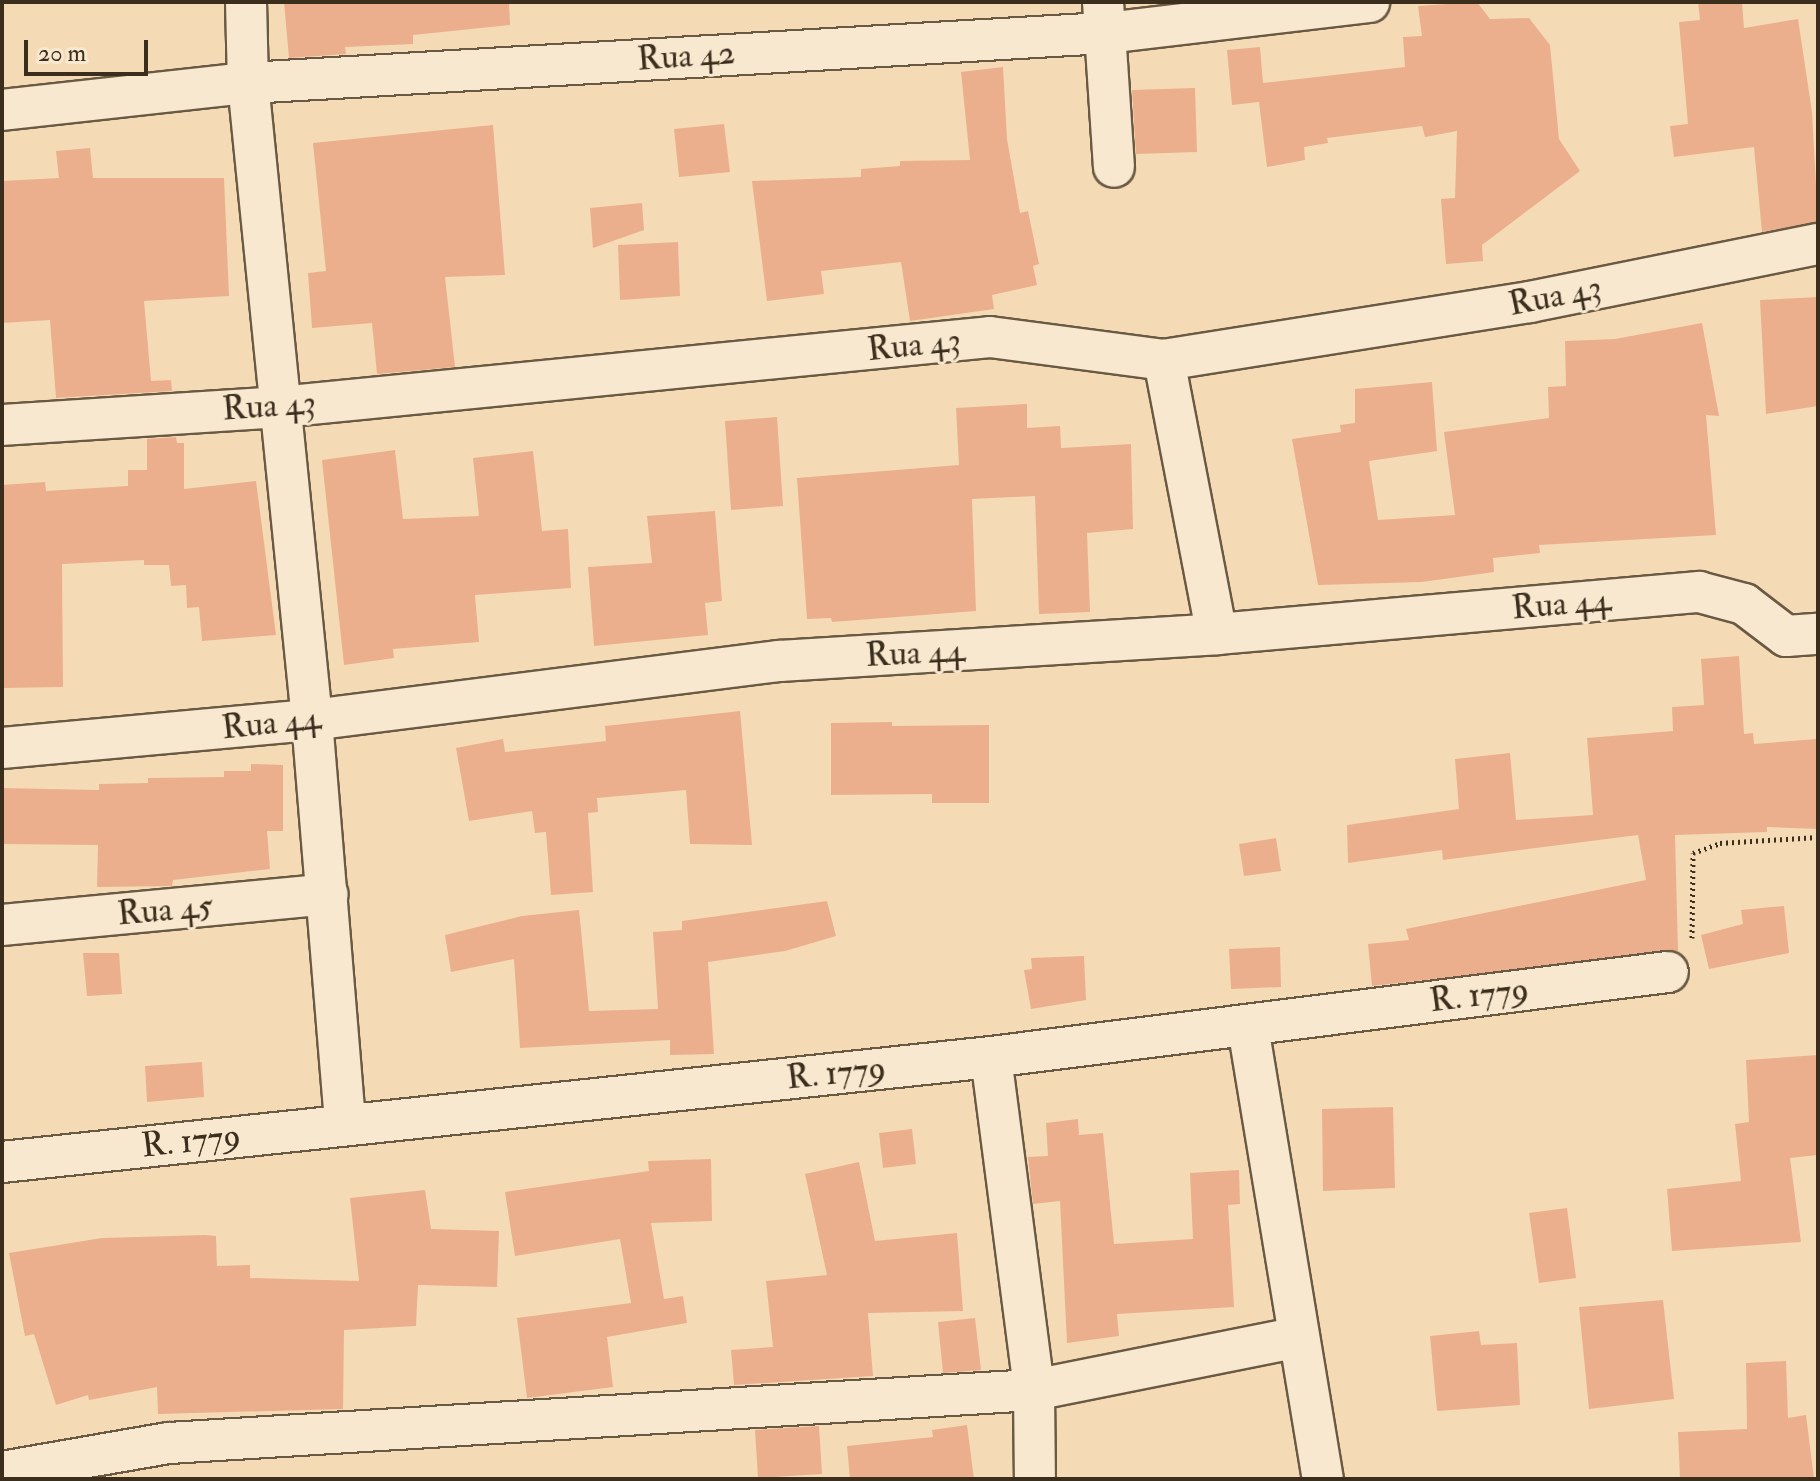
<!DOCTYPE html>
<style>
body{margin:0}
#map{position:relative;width:1820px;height:1481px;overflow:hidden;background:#f5dbb5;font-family:"IM FELL Double Pica",serif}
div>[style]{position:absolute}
.building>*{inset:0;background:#ebaf8d}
.path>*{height:5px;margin-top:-2.5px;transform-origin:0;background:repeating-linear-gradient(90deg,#3b2e1d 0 2px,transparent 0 6px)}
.roads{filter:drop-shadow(2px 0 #6a5943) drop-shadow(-2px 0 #6a5943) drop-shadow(0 2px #6a5943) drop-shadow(0 -2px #6a5943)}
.minor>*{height:40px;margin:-20px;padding:0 20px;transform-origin:20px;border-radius:20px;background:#f8e8cf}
span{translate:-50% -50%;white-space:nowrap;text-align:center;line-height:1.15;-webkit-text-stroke:6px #f8e8cf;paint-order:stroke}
.street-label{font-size:34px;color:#3b2e1d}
.frame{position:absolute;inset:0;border:4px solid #3b2e1d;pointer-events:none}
.scale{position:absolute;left:24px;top:40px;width:124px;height:36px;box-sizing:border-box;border:4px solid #3b2e1d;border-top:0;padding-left:10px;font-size:24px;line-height:28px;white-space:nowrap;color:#3b2e1d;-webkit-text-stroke:6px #f8e8cf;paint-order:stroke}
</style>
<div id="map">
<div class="building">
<i style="clip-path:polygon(284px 2px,509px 2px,510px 25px,413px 35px,413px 44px,345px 47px,346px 54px,289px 58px)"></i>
<i style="clip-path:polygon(1477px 2px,1490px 19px,1529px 18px,1550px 45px,1559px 139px,1580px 171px,1482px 245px,1483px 261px,1446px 264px,1441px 199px,1455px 198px,1457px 131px,1425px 137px,1422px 126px,1327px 138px,1328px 143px,1304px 147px,1305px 160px,1267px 167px,1259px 102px,1232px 105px,1227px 50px,1260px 47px,1263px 83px,1405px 67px,1403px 37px,1422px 36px,1418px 6px)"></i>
<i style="clip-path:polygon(1698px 2px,1742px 2px,1744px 28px,1798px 19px,1812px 112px,1818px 222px,1762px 232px,1754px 147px,1674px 157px,1670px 126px,1688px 124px,1679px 22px,1700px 20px)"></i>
<i style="clip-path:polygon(1003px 67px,1007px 139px,1020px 213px,1028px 211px,1039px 264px,1033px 266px,1037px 285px,992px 295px,994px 309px,910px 321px,901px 262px,821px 271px,824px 294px,767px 301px,752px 181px,861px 177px,861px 169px,900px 166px,900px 161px,970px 160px,961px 72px)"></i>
<i style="clip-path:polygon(1195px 88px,1197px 152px,1136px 154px,1132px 90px)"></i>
<i style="clip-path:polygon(724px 124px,730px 172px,679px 177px,674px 129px)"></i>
<i style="clip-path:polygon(493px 125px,505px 275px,445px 277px,455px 367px,377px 374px,372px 323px,312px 328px,308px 273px,326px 271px,313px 143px)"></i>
<i style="clip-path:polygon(90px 148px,93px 178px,224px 178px,229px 296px,144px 301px,151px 381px,171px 380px,172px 391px,56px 398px,50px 320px,2px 323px,2px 181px,59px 178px,56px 151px)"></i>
<i style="clip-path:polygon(642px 203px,644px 230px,593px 248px,590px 208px)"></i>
<i style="clip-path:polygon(678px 242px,680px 296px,620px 300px,618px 245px)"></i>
<i style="clip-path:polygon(1818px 297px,1818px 406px,1766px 414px,1760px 300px)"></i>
<i style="clip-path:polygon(1702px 323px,1719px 416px,1706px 415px,1716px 535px,1539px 545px,1540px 553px,1493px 558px,1494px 572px,1422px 582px,1318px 585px,1292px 439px,1341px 432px,1340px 425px,1355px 423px,1355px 389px,1432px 382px,1437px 451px,1369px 461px,1378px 520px,1455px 515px,1444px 432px,1549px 418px,1548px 387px,1566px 386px,1565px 341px,1615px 339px)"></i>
<i style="clip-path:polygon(1027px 404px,1027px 428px,1060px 426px,1061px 448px,1131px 444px,1133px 529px,1087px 533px,1090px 612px,1039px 614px,1035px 496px,972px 499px,976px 611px,832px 622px,831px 618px,807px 619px,797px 478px,959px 465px,956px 408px)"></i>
<i style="clip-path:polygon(777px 417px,783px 506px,731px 510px,725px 421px)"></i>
<i style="clip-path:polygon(176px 437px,177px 443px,184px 443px,184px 489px,256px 481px,276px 635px,202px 641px,199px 607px,187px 608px,186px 585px,171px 586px,169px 565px,144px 565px,144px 560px,62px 564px,63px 687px,2px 688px,2px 485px,45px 482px,46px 491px,128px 486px,128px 470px,147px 470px,147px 439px)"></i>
<i style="clip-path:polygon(395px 450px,403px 519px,479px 516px,473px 458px,533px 451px,542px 531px,568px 529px,571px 588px,475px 595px,479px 642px,393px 649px,394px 658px,344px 665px,322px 460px)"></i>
<i style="clip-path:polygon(715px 511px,722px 601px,705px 603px,708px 635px,594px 646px,588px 567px,652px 563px,647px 516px)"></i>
<i style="clip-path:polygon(1739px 656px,1744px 734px,1753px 733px,1754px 744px,1817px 739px,1818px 829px,1767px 827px,1767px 832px,1675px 835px,1678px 951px,1372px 986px,1368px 944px,1409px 940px,1406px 929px,1646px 880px,1638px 835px,1443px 860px,1442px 850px,1348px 863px,1347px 825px,1459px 809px,1455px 759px,1510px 753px,1516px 820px,1593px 815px,1594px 827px,1587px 738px,1673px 731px,1672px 707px,1704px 705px,1701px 659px)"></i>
<i style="clip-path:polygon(740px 711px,752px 845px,690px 844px,686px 790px,597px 798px,598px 812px,588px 813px,593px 892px,551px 895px,546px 832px,535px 833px,532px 811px,469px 821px,456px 748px,503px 739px,505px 752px,606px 741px,605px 726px)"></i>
<i style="clip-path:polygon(892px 722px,892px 726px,989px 725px,989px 803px,932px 803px,932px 794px,831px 795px,831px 723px)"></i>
<i style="clip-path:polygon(251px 764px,283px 765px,283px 831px,267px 831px,270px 869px,173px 880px,172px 886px,97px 887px,98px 845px,2px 844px,2px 788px,99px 790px,99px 784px,148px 783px,148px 778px,224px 777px,224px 771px,251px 771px)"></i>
<i style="clip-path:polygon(1276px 838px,1281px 871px,1244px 876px,1239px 844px)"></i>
<i style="clip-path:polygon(827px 901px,836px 936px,785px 951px,708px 962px,714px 1054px,670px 1055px,670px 1040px,520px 1048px,514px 959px,451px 972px,445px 935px,522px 916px,579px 910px,589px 1011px,658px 1009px,653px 932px,682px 930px,682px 921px)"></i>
<i style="clip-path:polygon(1784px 906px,1789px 953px,1709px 969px,1701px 935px,1743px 924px,1741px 910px)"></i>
<i style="clip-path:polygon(1280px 947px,1281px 987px,1231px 989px,1229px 949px)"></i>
<i style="clip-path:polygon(83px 953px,119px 953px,122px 994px,87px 996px)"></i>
<i style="clip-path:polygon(1084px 956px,1086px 1000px,1031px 1009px,1024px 970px,1032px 969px,1031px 958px)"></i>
<i style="clip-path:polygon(1818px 1055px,1818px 1155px,1790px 1158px,1801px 1242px,1672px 1251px,1667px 1189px,1741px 1181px,1735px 1124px,1749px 1122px,1746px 1060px)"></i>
<i style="clip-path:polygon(202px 1062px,204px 1097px,147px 1102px,145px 1066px)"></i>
<i style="clip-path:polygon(1393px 1107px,1395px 1188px,1323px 1191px,1322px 1109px)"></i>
<i style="clip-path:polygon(1078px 1119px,1079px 1135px,1103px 1133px,1114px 1244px,1193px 1239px,1190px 1173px,1239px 1170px,1240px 1204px,1228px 1205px,1234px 1307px,1117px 1314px,1119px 1336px,1067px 1343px,1060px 1201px,1033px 1204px,1028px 1157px,1048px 1156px,1046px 1123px)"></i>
<i style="clip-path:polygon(912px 1129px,916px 1164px,883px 1168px,879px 1133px)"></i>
<i style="clip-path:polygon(711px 1159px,712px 1221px,651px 1223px,664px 1299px,683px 1296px,687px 1323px,607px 1337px,613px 1387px,527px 1398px,517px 1318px,631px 1303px,620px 1239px,515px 1256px,505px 1192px,649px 1171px,648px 1161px)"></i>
<i style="clip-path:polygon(859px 1162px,875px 1241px,957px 1233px,963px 1311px,868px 1313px,873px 1376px,734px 1385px,731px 1350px,773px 1347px,766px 1281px,827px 1275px,805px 1174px)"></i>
<i style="clip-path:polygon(425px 1190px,431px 1229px,499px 1231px,497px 1287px,418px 1285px,416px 1326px,344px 1330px,343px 1409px,158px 1414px,157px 1387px,89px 1400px,88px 1395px,56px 1405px,34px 1334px,25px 1336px,9px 1253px,102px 1238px,205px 1235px,216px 1236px,217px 1266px,250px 1265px,250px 1278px,359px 1281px,350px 1198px)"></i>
<i style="clip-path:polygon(1567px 1208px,1576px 1278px,1539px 1283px,1529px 1213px)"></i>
<i style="clip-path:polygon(1663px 1300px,1674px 1399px,1589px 1409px,1579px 1307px)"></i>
<i style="clip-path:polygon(975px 1318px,981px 1370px,943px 1373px,938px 1322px)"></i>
<i style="clip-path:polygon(1479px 1331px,1481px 1345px,1517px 1343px,1520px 1405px,1437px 1411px,1430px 1336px)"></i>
<i style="clip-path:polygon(1786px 1361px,1788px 1418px,1806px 1415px,1814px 1479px,1680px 1479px,1678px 1432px,1747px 1429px,1746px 1363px)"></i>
<i style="clip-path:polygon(967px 1425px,974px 1479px,850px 1479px,847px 1446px,933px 1437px,932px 1430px)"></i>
<i style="clip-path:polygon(819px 1426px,822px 1474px,758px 1478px,755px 1430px)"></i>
</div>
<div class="path">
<i style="left:1692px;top:938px;width:85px;rotate:-89.3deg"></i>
<i style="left:1693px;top:853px;width:29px;rotate:-20deg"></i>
<i style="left:1720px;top:843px;width:98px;rotate:-3.5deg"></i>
</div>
<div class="roads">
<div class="minor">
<i style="left:246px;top:2px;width:81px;rotate:88.6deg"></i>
<i style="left:248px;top:83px;width:640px;rotate:84.26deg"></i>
<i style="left:312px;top:720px;width:405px;rotate:85.3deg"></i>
<i style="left:1103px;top:2px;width:165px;rotate:86.2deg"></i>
<i style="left:2px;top:110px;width:247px;rotate:-6.3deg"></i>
<i style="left:248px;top:83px;width:859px;rotate:-3.34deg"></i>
<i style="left:1106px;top:33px;width:265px;rotate:-6.7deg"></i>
<i style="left:1164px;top:360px;width:279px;rotate:79.1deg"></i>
<i style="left:2px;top:425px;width:279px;rotate:-3.7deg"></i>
<i style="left:280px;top:407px;width:713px;rotate:-5.63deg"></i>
<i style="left:990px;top:337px;width:176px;rotate:7.5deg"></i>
<i style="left:1164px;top:360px;width:371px;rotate:-9deg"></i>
<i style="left:1530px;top:302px;width:294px;rotate:-11.4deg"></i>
<i style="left:2px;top:748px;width:311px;rotate:-5.2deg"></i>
<i style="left:312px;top:720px;width:471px;rotate:-7.2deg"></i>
<i style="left:779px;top:661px;width:439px;rotate:-3.5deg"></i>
<i style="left:1217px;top:634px;width:484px;rotate:-5deg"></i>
<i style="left:1699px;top:592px;width:47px;rotate:14.9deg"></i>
<i style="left:1744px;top:604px;width:53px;rotate:37.3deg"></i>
<i style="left:1786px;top:636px;width:32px;rotate:-4deg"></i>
<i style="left:2px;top:925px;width:327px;rotate:-5.4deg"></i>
<i style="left:1248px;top:1027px;width:458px;rotate:80.6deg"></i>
<i style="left:991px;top:1057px;width:336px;rotate:82.6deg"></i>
<i style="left:1034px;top:1390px;width:89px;rotate:89.4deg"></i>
<i style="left:2px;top:1162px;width:995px;rotate:-6.06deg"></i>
<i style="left:991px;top:1057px;width:682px;rotate:-7.16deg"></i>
<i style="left:2px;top:1472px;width:169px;rotate:-9.9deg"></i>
<i style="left:169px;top:1443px;width:867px;rotate:-3.51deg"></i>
<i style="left:1034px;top:1390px;width:270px;rotate:-11.3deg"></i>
</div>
</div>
<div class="street-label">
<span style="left:686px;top:56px;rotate:-4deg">Rua 42</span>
<span style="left:1555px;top:296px;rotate:-11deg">Rua 43</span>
<span style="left:914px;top:345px;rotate:-6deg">Rua 43</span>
<span style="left:269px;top:406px;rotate:-4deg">Rua 43</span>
<span style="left:1561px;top:604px;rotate:-5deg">Rua 44</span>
<span style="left:915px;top:653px;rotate:-3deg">Rua 44</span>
<span style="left:271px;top:723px;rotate:-6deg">Rua 44</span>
<span style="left:165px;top:910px;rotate:-5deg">Rua 45</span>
<span style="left:1479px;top:995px;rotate:-7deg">R. 1779</span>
<span style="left:836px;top:1073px;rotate:-6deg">R. 1779</span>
<span style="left:191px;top:1141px;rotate:-6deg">R. 1779</span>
</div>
<div class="frame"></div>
<div class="scale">20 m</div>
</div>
